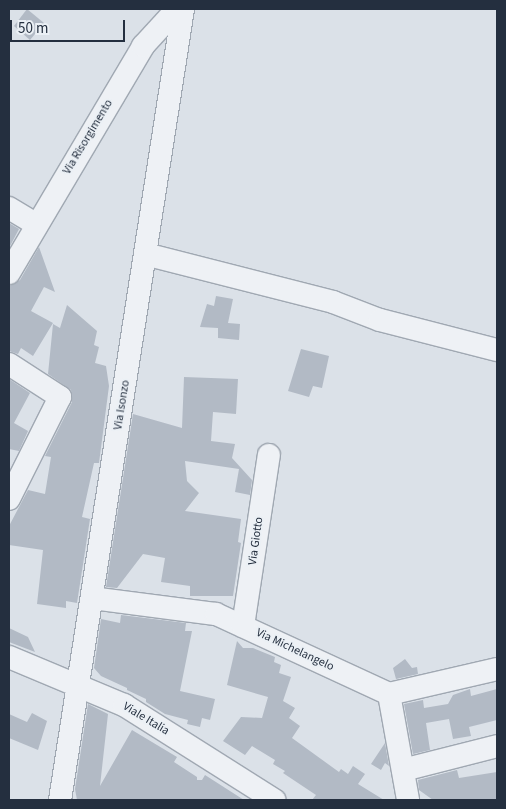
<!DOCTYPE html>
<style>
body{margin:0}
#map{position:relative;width:506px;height:809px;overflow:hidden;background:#dbe1e8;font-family:"Source Sans 3",sans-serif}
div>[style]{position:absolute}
.building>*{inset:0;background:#b2bac5}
.roads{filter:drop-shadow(1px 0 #a0a8b2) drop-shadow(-1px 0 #a0a8b2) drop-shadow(0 1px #a0a8b2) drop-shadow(0 -1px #a0a8b2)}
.minor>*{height:22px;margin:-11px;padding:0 11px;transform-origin:11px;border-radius:11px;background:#eef1f5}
span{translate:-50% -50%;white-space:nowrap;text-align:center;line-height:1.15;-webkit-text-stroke:4px #ebf0f5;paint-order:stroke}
.street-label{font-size:12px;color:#242f3f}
.frame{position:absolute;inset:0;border:10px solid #242f3f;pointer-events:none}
.scale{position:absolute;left:10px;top:20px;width:115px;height:22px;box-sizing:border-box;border:2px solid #242f3f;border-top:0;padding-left:6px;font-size:15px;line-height:18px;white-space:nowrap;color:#242f3f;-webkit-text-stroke:4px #ebf0f5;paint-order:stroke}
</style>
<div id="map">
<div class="building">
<i style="clip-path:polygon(27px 9px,44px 23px,30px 40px,14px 26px)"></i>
<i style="clip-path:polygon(9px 223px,19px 229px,9px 248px)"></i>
<i style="clip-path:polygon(39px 247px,55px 292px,44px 287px,31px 311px,53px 323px,33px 356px,21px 348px,18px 354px,9px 351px,9px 286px,20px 280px)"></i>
<i style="clip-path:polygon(216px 296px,233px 299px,228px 323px,240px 324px,239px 340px,218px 338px,218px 328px,200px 327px,207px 304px,214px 306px)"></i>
<i style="clip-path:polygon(67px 305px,97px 331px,94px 345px,99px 347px,95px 363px,106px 366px,109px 386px,99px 463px,94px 463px,82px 517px,90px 519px,77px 603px,66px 601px,66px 608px,37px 604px,43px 550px,9px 545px,9px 526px,28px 490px,45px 494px,51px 457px,45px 456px,72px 402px,71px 390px,48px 374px,53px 324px,60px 328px)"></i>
<i style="clip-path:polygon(301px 349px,329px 356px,322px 388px,313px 386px,309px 397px,288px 391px)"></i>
<i style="clip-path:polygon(184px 377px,238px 379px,236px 414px,213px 412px,211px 441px,235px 444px,232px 458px,252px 480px,250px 495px,235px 492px,239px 469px,185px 461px,187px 481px,199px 493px,185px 511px,241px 519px,238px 542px,241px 543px,233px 596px,190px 596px,190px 586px,161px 582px,165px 558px,143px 554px,117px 588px,106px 587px,133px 414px,182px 428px)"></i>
<i style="clip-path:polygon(9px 379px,30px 393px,14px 423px,28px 431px,19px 451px,9px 449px)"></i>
<i style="clip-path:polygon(121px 615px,186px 623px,185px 631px,192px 631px,180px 691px,215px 699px,210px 720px,202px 718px,200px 727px,187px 724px,188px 720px,165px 714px,146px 702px,146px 699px,127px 690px,127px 688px,101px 676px,94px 668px,101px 619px,120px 623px)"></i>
<i style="clip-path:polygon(9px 628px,28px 637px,35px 652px,9px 642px)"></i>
<i style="clip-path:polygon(237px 641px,243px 648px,253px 648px,275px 657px,274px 662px,281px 665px,279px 673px,291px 677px,283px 701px,295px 708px,289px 718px,300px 726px,292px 738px,339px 772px,341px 769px,348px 774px,353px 766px,365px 774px,358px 784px,384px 800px,312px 800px,316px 795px,283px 773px,285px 771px,273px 764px,275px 760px,252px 746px,245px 755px,223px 741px,241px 717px,262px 718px,268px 697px,227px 685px)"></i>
<i style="clip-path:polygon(405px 659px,412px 668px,417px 667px,418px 674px,396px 679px,393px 668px)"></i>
<i style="clip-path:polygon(470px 689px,471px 696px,497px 689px,497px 720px,469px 727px,471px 736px,453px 739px,449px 719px,426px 723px,430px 750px,413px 754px,404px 704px,423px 700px,424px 708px,448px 704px,453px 695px)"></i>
<i style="clip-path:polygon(88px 704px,108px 714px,100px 786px,132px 730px,177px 757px,174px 762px,197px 777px,197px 780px,202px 780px,205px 775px,244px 800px,77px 800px,75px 789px)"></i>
<i style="clip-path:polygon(32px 713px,47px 721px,38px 750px,9px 738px,9px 714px,27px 722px)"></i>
<i style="clip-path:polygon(385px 743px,389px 766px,385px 763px,381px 770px,371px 764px)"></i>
<i style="clip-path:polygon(457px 770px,459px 778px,497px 772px,497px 800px,433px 800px,419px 790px,418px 780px)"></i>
</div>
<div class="roads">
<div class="minor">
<i style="left:9px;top:208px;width:31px;rotate:31deg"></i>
<i style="left:145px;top:254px;width:194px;rotate:14.3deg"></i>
<i style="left:333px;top:302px;width:50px;rotate:21deg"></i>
<i style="left:380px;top:320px;width:121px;rotate:14.4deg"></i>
<i style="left:9px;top:273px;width:264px;rotate:-59.4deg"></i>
<i style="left:143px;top:46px;width:50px;rotate:-47.4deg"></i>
<i style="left:9px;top:364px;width:61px;rotate:32.9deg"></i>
<i style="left:60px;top:397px;width:114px;rotate:116.6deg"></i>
<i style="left:92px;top:598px;width:125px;rotate:7.4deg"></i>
<i style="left:216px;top:614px;width:191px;rotate:24.8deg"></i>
<i style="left:389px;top:694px;width:108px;rotate:79.8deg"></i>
<i style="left:243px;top:626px;width:173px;rotate:-81.4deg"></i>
<i style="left:9px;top:657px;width:125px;rotate:22.7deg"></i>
<i style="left:124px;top:705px;width:178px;rotate:32.3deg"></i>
<i style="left:389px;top:694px;width:111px;rotate:-13deg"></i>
<i style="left:403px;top:770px;width:97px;rotate:-14.3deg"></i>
<i style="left:60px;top:800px;width:801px;rotate:-81.16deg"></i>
</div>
</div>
<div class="street-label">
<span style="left:88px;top:137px;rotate:-59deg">Via Risorgimento</span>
<span style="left:122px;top:405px;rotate:-81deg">Via Isonzo</span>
<span style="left:256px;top:541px;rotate:-82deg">Via Giotto</span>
<span style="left:295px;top:650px;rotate:25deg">Via Michelangelo</span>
<span style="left:146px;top:719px;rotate:31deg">Viale Italia</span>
</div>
<div class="frame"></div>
<div class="scale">50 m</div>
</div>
